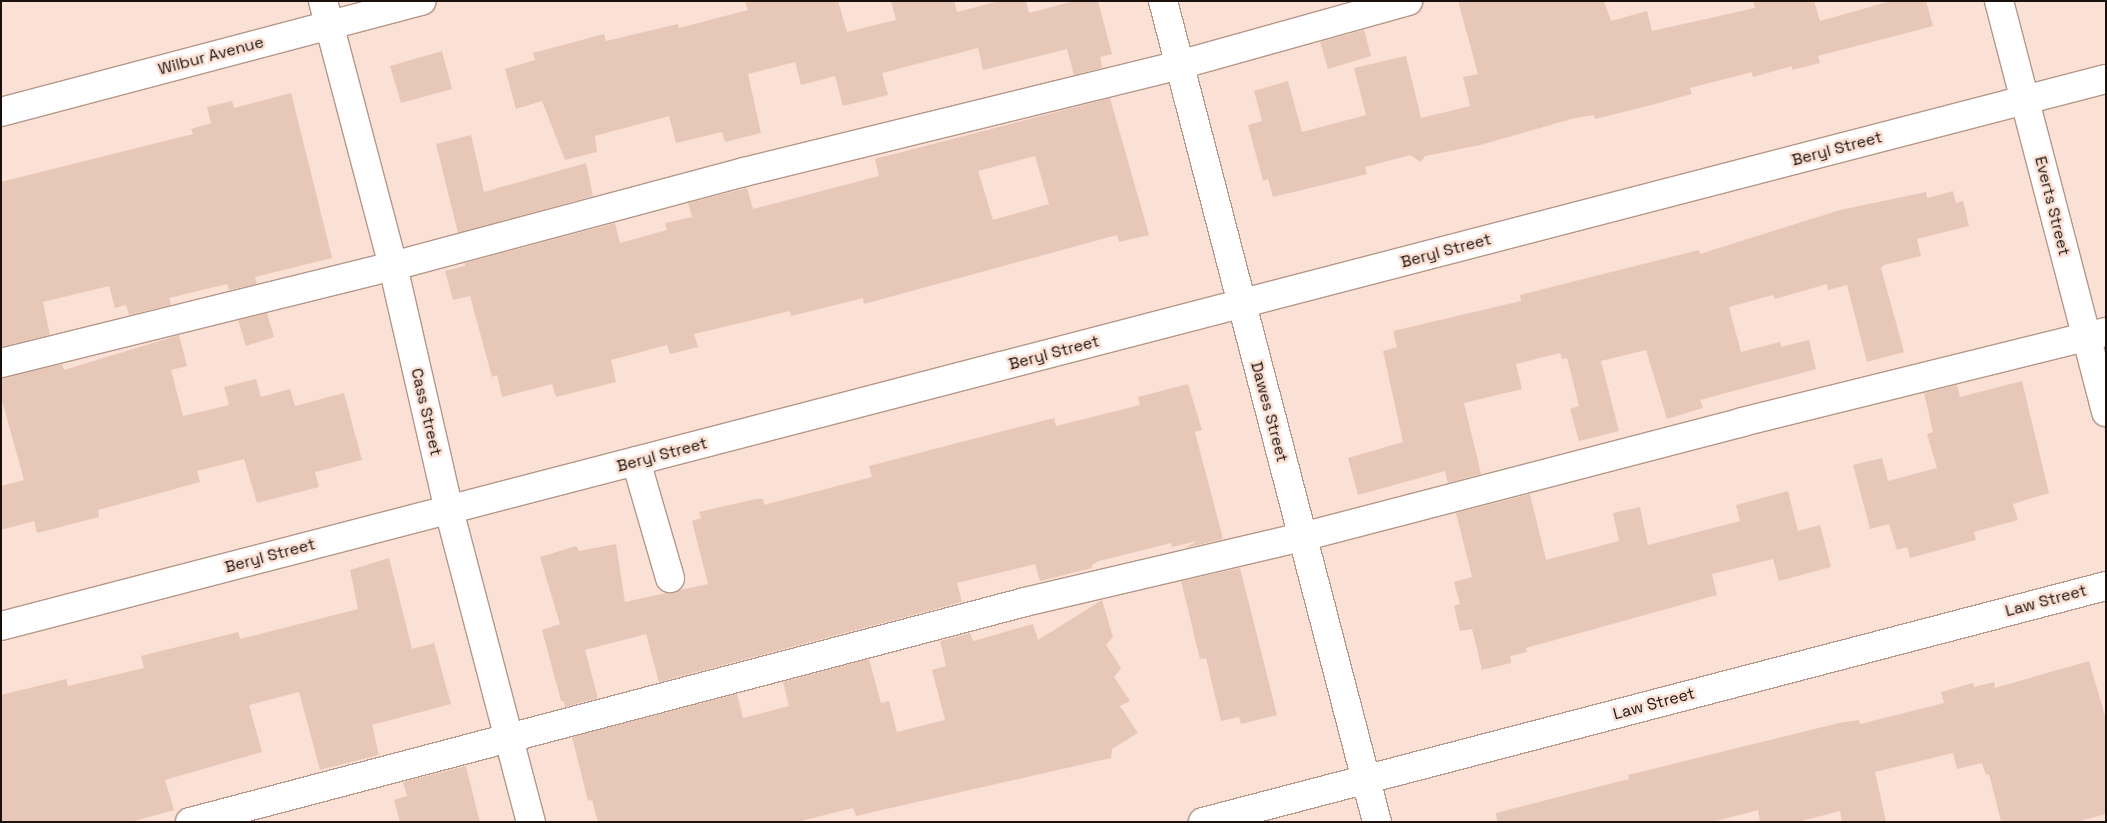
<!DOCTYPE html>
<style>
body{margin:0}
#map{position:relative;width:2107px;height:823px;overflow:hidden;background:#fbe1d5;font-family:"Space Grotesk",sans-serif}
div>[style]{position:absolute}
.building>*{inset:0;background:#e7c7b8}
.roads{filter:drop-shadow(1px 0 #b49788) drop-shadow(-1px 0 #b49788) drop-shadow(0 1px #b49788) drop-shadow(0 -1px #b49788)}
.minor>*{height:28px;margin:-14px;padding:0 14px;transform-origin:14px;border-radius:14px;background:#fff}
span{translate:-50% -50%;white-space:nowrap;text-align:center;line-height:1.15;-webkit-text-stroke:5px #fbe1d5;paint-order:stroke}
.street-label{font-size:16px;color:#1b110c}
.frame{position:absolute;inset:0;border:2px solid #1b110c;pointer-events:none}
</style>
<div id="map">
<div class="building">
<i style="clip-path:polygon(745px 1px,838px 1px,847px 32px,896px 20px,891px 1px,954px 1px,957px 12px,999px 1px,1026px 1px,1029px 13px,1074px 1px,1098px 1px,1112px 54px,1100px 57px,1102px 68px,1074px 75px,1067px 49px,983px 70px,978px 48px,882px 73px,888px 95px,843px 106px,835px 76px,801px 85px,795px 62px,748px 74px,761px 133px,725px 142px,722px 132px,676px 143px,669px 116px,595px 136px,597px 152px,565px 160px,542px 101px,516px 109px,505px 69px,535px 60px,533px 53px,604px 34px,606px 41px,678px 24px,679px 28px,748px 10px)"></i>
<i style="clip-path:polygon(1458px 1px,1604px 1px,1611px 21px,1647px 11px,1652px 31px,1755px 8px,1753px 1px,1814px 1px,1820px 21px,1891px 1px,1926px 1px,1933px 26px,1818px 56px,1820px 63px,1792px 70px,1792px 66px,1753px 77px,1752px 72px,1690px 88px,1692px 94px,1655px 104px,1595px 119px,1594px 115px,1575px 118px,1480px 145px,1425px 156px,1421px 162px,1410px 155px,1365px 167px,1367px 174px,1273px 197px,1268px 179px,1263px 181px,1248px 125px,1262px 121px,1254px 91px,1288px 81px,1302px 132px,1366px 115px,1354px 68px,1406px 56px,1421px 118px,1470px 106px,1463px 77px,1478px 74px)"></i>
<i style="clip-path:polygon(1364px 30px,1371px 56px,1328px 69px,1320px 42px)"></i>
<i style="clip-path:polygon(442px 51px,452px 89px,401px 103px,390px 66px)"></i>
<i style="clip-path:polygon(291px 93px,332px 258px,255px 277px,257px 284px,229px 290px,227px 284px,169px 298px,171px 305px,129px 315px,126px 305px,115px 308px,109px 286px,43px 302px,50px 335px,1px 347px,1px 182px,193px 134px,191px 129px,211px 123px,207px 107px,232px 101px,234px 108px)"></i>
<i style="clip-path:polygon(evenodd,1110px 98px,1149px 235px,1119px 242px,1117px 235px,864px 304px,863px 298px,791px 316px,790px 311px,694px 334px,698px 347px,670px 354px,667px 345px,611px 360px,616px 382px,556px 397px,552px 384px,502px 397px,497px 375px,492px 377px,470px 296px,453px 300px,445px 271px,465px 266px,465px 263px,615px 223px,620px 243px,667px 230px,665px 223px,692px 217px,688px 203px,747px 188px,753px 209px,879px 176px,875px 159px,1110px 98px,1035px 156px,1049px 204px,993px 220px,978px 171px,1035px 156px)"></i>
<i style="clip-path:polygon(471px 135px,484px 192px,586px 163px,593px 196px,458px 233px,436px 144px)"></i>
<i style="clip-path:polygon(1953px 191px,1956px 203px,1963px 201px,1969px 226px,1917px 239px,1921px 256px,1884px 265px,1881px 268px,1904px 352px,1867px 362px,1847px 285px,1828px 290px,1827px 284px,1775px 299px,1773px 295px,1729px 307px,1741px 352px,1780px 342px,1781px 347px,1809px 340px,1816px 369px,1700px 400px,1703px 408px,1667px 419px,1646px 350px,1601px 361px,1619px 431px,1579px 441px,1570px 409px,1579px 406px,1567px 358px,1562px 359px,1560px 353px,1516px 364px,1522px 389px,1464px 403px,1481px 474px,1448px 483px,1445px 471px,1358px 495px,1348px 458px,1403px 442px,1383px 351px,1397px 347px,1393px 331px,1521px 301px,1520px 295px,1611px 272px,1699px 250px,1700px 254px,1840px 210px,1926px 192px,1927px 198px)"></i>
<i style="clip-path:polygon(267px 313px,274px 337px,246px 346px,238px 320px)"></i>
<i style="clip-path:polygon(179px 335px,187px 366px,171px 370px,183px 416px,229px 405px,224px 387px,256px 379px,261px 397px,290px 389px,295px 406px,344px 393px,362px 460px,315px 472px,319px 487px,257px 503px,244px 459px,197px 471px,200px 482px,98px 510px,99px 517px,37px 533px,34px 521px,1px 530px,1px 486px,24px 480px,1px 397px,1px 378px,62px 364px,64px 370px)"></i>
<i style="clip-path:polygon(2022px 381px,2049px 493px,2013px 504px,2018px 520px,1974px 532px,1976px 540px,1910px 558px,1907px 547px,1897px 550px,1889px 524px,1870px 529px,1853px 465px,1882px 458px,1888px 481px,1937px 468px,1927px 434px,1933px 432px,1924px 393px,1957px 385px,1960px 397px)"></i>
<i style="clip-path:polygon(1188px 384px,1202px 430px,1195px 432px,1223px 539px,1185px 548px,1197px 541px,1172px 547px,1171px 543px,1099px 561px,1092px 565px,1092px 568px,1040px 581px,1035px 564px,957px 583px,962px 602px,659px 682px,646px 634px,585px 650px,598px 698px,565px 707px,564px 701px,561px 701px,542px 630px,560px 624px,540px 557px,576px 546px,579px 551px,616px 544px,625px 602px,708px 584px,692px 521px,701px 518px,699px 512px,756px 499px,763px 499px,764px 505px,872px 477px,869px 466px,1054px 418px,1056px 426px,1140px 405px,1138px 397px)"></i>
<i style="clip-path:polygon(1788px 491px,1798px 531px,1820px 525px,1831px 567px,1779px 581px,1773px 559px,1712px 574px,1717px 595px,1526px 648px,1527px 652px,1510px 656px,1511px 663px,1482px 670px,1472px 629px,1460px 631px,1454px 606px,1460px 604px,1454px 582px,1472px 577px,1456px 513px,1530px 494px,1546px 560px,1619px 541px,1613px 513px,1640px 507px,1648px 545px,1740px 521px,1736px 505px)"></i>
<i style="clip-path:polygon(389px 558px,412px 649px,434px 643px,451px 704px,372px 725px,379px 755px,320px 770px,299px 692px,249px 705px,262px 752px,165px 780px,174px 810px,131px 822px,1px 822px,1px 695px,66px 679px,68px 686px,144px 668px,141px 656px,238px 632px,240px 639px,358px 609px,350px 570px)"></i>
<i style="clip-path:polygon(1240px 568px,1277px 715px,1241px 724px,1239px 717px,1221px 721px,1206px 658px,1200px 659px,1181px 581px)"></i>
<i style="clip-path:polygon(1102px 600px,1113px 637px,1106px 645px,1121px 668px,1114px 677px,1130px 701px,1120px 706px,1138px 733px,1112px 749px,1111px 758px,882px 810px,856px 816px,853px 808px,797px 822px,598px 822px,592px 800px,588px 801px,572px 737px,737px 694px,743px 718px,789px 706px,783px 682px,869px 659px,881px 703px,889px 701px,897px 732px,945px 720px,932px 670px,946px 666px,940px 641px,970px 633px,973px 641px,1033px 624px,1038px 640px)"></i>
<i style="clip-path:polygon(2089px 661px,2106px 719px,2106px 814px,2076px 822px,2001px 822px,1989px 774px,1986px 775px,1982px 763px,1957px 769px,1953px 753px,1875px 772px,1886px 822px,1842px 822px,1840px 811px,1798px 822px,1760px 822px,1758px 810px,1713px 822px,1497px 822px,1496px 813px,1629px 779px,1628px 775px,1839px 723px,1859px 720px,1860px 724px,1944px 703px,1941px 692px,1973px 683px,1974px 687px,1994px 682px,1995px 688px)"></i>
<i style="clip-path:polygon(466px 766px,480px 822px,400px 822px,394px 800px,407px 796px,403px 782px)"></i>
</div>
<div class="roads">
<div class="minor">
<i style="left:323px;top:1px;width:274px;rotate:75.2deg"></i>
<i style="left:393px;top:266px;width:250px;rotate:77.1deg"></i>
<i style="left:449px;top:510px;width:323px;rotate:75.3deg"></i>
<i style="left:1163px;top:1px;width:848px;rotate:75.39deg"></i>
<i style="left:1999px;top:1px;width:425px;rotate:75.4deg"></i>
<i style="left:1px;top:112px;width:435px;rotate:-14.8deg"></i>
<i style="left:1px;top:363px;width:404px;rotate:-13.9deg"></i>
<i style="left:393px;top:266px;width:363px;rotate:-15deg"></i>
<i style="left:744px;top:172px;width:448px;rotate:-13.8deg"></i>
<i style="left:1179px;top:65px;width:238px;rotate:-15.6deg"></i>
<i style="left:636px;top:461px;width:122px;rotate:73.8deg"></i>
<i style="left:1px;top:626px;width:2175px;rotate:-14.57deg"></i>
<i style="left:190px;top:822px;width:863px;rotate:-14.76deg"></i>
<i style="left:1025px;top:602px;width:285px;rotate:-13.2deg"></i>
<i style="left:1302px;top:537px;width:455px;rotate:-14.6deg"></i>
<i style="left:1742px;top:422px;width:375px;rotate:-13.9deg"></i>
<i style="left:1203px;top:822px;width:933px;rotate:-14.65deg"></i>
</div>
</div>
<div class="street-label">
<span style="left:211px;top:56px;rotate:-15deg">Wilbur Avenue</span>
<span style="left:1837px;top:149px;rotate:-15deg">Beryl Street</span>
<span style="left:2052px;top:206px;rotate:76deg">Everts Street</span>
<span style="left:1446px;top:251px;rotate:-15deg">Beryl Street</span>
<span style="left:1054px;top:353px;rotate:-15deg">Beryl Street</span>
<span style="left:426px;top:412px;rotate:77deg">Cass Street</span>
<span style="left:1269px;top:412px;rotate:75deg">Dawes Street</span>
<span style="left:662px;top:455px;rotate:-15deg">Beryl Street</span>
<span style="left:270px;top:556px;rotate:-15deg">Beryl Street</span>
<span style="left:2046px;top:601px;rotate:-15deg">Law Street</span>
<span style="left:1654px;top:704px;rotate:-15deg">Law Street</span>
</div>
<div class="frame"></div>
</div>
